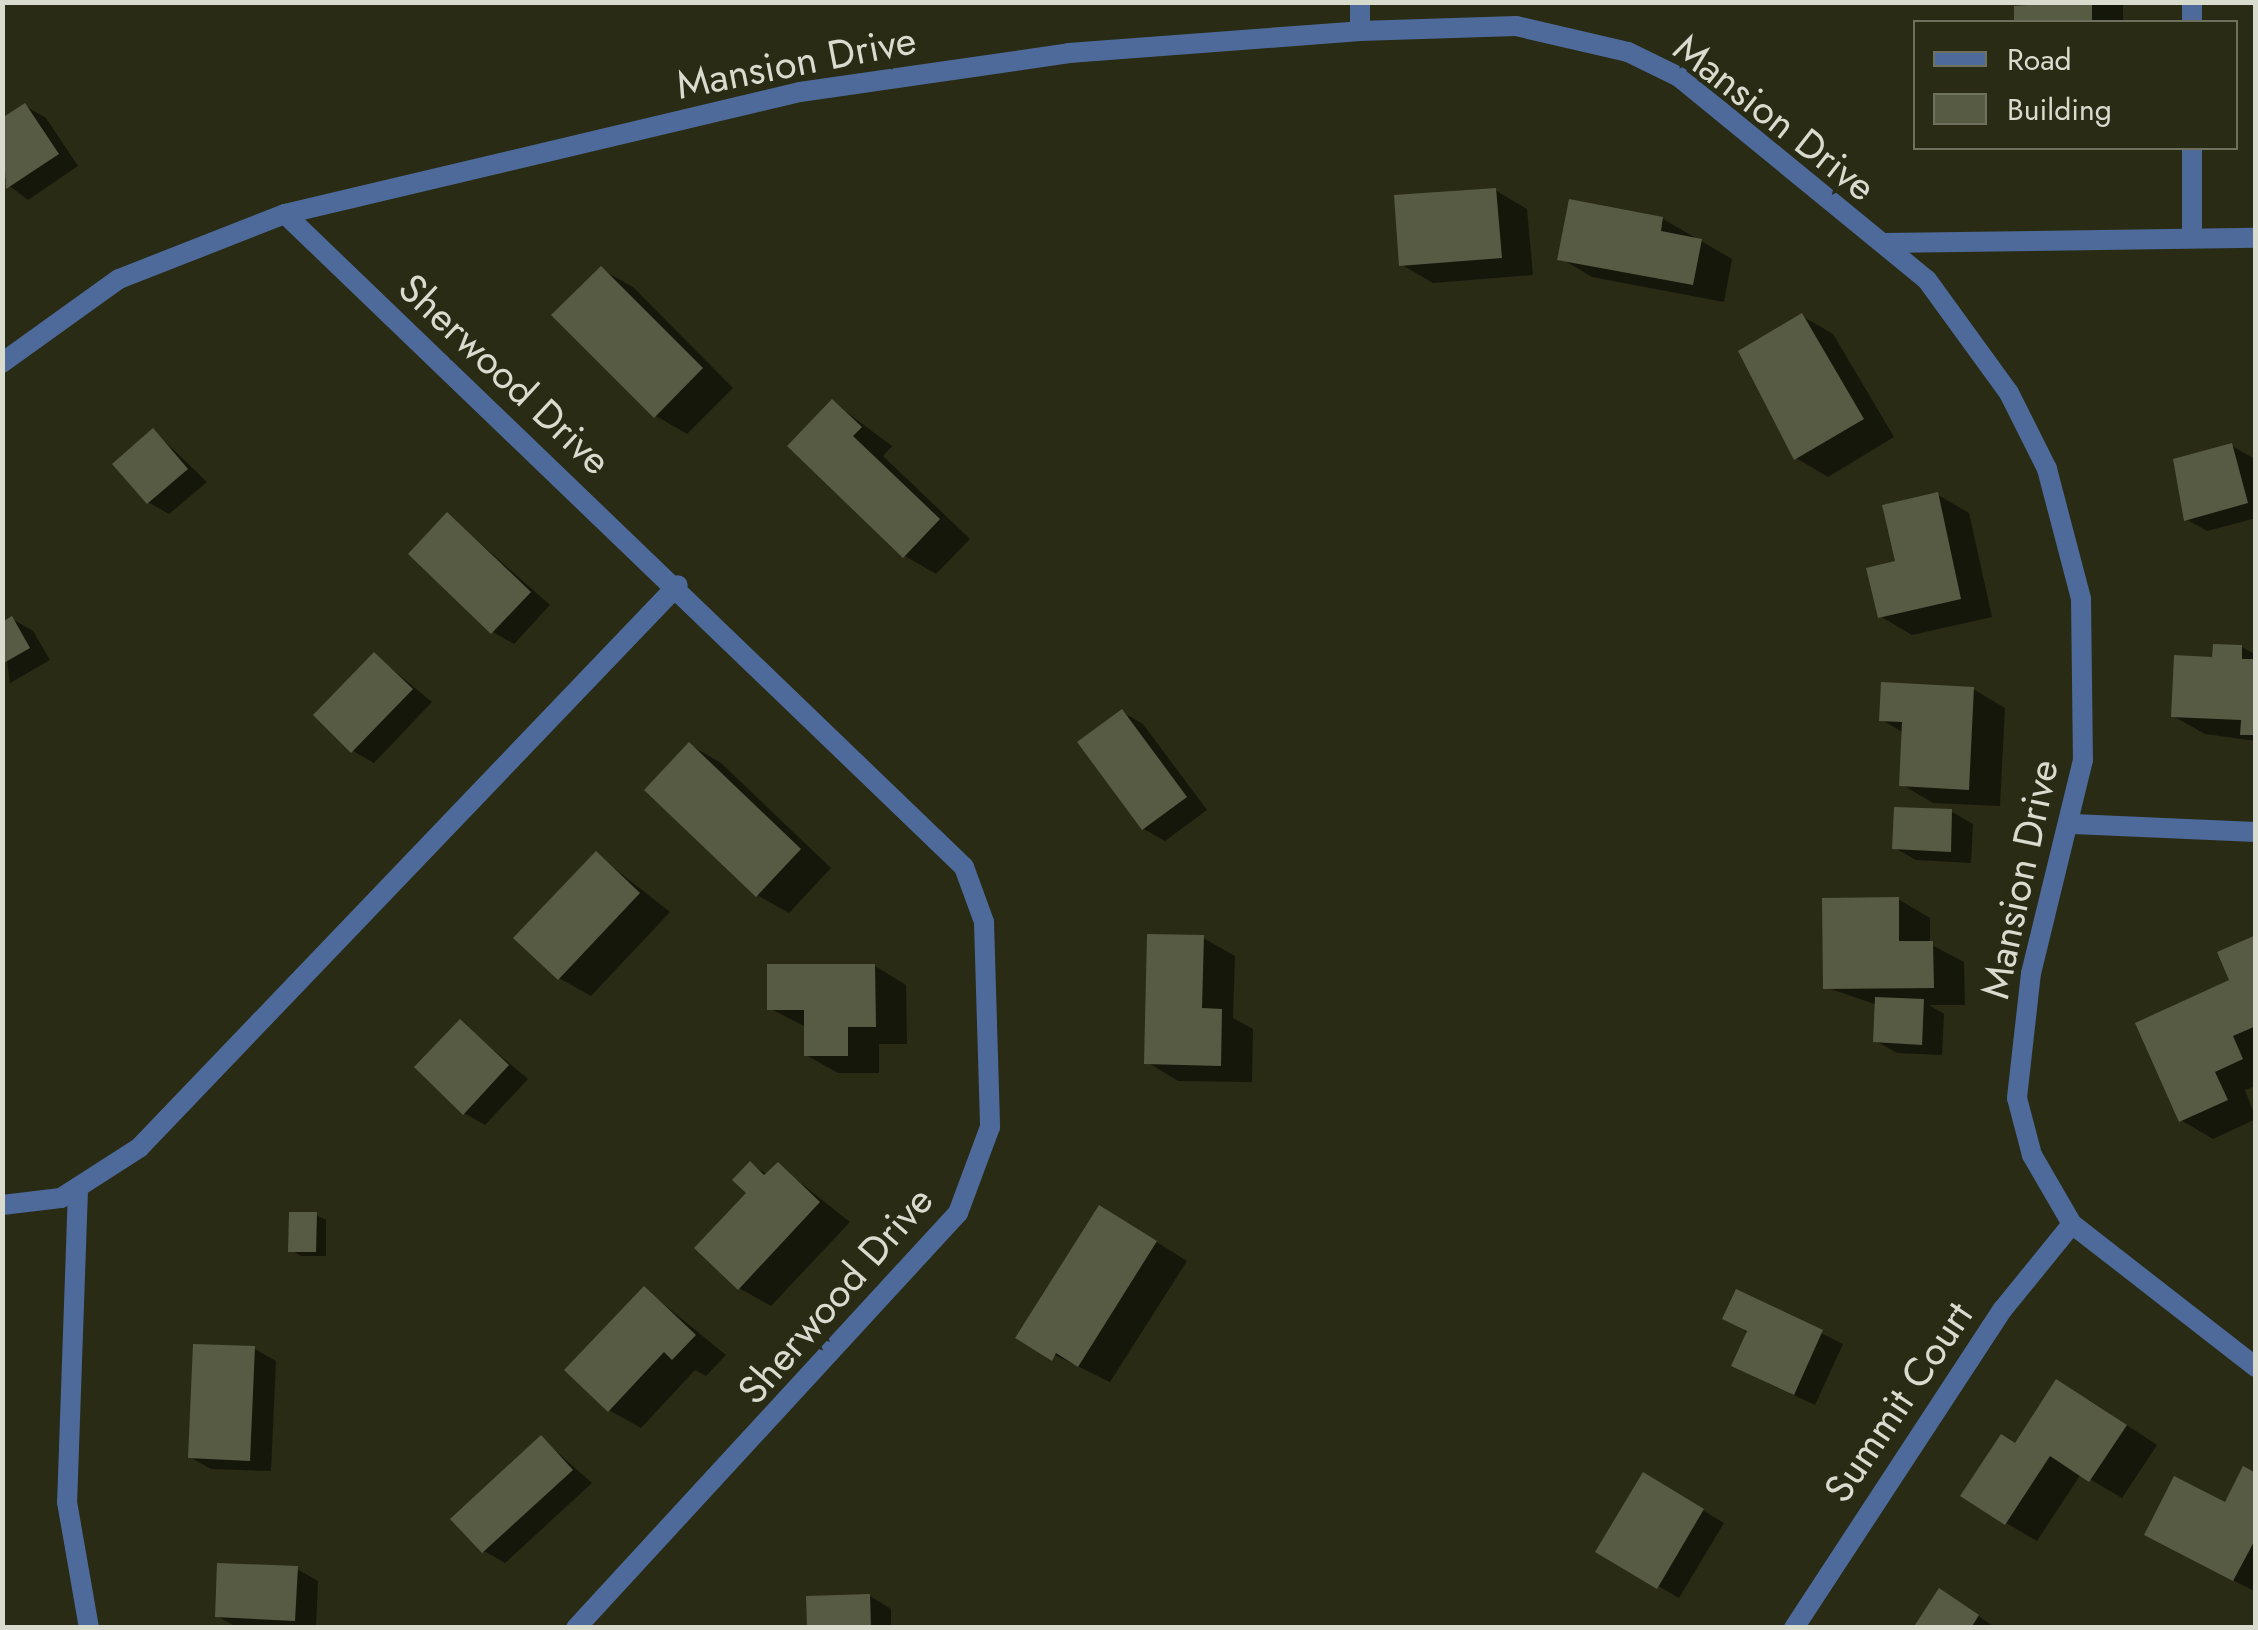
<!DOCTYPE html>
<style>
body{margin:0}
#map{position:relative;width:2258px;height:1630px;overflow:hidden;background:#292b15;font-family:Jost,sans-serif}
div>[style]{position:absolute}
.shadow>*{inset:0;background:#0007}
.building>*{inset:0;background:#585b43}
.minor>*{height:20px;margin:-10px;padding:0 10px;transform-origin:10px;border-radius:10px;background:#4d6a9a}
span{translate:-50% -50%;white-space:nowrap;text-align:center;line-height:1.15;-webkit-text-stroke:9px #292b15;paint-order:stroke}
.street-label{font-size:40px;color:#d9dbce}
.frame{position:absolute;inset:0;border:5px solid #d9dbce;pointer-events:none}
.legend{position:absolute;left:1913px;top:20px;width:325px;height:130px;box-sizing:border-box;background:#292b15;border:2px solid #6f715f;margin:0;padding:12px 18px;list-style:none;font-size:30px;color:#d9dbce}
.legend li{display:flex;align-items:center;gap:20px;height:50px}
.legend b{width:50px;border:2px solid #6f715f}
</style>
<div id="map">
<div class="shadow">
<i style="clip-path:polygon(2030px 2px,2123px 2px,2123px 22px,2016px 22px,2016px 9px,2040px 9px)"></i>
<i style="clip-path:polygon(25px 106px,46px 118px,78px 166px,28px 200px,2px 180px,2px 121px)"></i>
<i style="clip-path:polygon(1495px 190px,1527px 209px,1533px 275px,1433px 283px,1402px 265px)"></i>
<i style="clip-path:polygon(1663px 219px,1732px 259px,1724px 302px,1592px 277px,1560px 258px)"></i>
<i style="clip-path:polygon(601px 269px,633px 287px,733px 388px,687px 434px,656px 416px)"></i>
<i style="clip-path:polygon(1802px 316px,1833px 334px,1894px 437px,1828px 477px,1796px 458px)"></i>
<i style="clip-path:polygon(833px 402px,892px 446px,883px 456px,970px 539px,936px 574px,905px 556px)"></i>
<i style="clip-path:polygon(154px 431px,207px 482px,169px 514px,148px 502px)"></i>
<i style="clip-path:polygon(2232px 446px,2253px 458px,2256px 518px,2207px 531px,2186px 519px)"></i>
<i style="clip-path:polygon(1938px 495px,1969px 513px,1992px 617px,1912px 635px,1880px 616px)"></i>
<i style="clip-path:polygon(448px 515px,550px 605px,514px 644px,493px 632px)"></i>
<i style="clip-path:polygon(12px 619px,33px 631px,50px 660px,10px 683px,2px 625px)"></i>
<i style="clip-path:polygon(2242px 647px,2256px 655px,2256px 741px,2205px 734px,2173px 716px,2214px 660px)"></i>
<i style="clip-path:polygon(375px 655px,432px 702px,374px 763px,353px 751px)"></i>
<i style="clip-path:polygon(1973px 689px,2005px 708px,2000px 806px,1933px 803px,1901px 784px,1904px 733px,1882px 720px)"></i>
<i style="clip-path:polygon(1122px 712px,1143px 724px,1207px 810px,1165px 841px,1144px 829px)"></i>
<i style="clip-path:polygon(690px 745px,721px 763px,831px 868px,789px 913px,757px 895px)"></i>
<i style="clip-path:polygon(1952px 812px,1973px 824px,1971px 863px,1916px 860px,1895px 848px)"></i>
<i style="clip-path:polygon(596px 854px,670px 912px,591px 996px,559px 978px)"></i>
<i style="clip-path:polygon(1898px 899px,1930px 918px,1930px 944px,1964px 962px,1965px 1005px,1929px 1005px,1944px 1014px,1942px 1055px,1897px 1053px,1876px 1041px,1877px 1005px,1825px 987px)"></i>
<i style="clip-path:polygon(1203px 938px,1235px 956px,1233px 1018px,1253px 1029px,1252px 1082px,1178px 1081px,1147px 1062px)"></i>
<i style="clip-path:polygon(2256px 938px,2256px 1086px,2245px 1090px,2256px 1119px,2213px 1139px,2181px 1120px)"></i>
<i style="clip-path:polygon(875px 966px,906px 985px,907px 1044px,879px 1044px,879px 1073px,838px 1073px,806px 1055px,806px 1027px,769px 1008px)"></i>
<i style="clip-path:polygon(460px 1022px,528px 1079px,485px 1125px,464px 1113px)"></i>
<i style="clip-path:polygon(750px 1164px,768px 1175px,778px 1165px,850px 1222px,771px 1306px,739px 1288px)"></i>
<i style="clip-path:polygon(316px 1215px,326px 1220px,326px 1256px,301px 1256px,291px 1250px)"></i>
<i style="clip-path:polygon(1131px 1226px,1187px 1261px,1110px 1382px,1018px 1337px)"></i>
<i style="clip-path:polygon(645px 1289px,726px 1355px,706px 1376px,695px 1370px,641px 1428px,609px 1410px)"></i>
<i style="clip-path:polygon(1737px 1292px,1843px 1344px,1815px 1405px,1755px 1377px)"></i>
<i style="clip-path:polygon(255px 1349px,276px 1361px,271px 1471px,211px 1469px,190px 1457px)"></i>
<i style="clip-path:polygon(2089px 1400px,2157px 1445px,2122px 1498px,2081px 1474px,2037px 1541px,2006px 1523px,2016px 1445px)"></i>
<i style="clip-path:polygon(541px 1438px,592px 1483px,505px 1563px,484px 1551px)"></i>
<i style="clip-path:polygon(1644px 1475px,1724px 1523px,1679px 1598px,1598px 1551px)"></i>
<i style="clip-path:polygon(2256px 1475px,2256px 1592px,2178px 1552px)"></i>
<i style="clip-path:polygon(297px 1569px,318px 1581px,316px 1628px,238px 1628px,217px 1616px)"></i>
<i style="clip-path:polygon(870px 1596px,891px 1609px,891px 1628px,809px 1628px)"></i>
<i style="clip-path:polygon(1961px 1604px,1996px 1628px,1916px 1628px)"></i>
</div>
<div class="building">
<i style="clip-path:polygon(2066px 2px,2092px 2px,2092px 22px,2014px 22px,2014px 6px)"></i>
<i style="clip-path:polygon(25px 103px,59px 154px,6px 189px,2px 118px)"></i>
<i style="clip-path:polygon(1496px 188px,1502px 258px,1399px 266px,1394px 195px)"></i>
<i style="clip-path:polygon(1569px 199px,1663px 217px,1661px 231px,1702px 239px,1693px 285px,1557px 260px)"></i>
<i style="clip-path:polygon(601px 266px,703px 368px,654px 418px,551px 315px)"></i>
<i style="clip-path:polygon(1802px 313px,1864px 419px,1794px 460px,1738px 351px)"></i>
<i style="clip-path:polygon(832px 399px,862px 427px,853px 436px,940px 519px,903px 558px,787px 446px)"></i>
<i style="clip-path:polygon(153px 428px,188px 469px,147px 504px,112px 464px)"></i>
<i style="clip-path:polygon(2232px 443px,2248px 503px,2184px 521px,2173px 459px)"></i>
<i style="clip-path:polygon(1938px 492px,1961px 599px,1878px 618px,1866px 568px,1895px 561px,1882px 505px)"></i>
<i style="clip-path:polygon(447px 512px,531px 592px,491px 634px,408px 554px)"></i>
<i style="clip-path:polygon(12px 616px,30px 648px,2px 664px,2px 622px)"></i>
<i style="clip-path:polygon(2213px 644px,2242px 645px,2242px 659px,2256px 659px,2256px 735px,2240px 735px,2241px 720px,2171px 717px,2174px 655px,2212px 657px)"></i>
<i style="clip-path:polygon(374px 652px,413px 689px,351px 753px,313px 715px)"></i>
<i style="clip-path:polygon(1881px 682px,1974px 687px,1969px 790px,1899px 786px,1902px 722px,1879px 721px)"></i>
<i style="clip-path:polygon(1122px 709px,1187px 797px,1142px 830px,1077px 742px)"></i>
<i style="clip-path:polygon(689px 742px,801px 849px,756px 897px,644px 790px)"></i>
<i style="clip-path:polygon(1894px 807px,1952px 809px,1951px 852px,1892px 849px)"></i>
<i style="clip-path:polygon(596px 851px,640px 893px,558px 980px,513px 938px)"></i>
<i style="clip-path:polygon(1899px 897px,1899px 941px,1933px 941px,1934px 988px,1823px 989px,1822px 898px)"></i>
<i style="clip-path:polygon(1147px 934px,1204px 935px,1202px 1008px,1222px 1009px,1221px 1066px,1144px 1064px)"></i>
<i style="clip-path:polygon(2256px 935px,2256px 1026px,2233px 1036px,2243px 1059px,2215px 1072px,2228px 1100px,2179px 1122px,2135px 1023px,2229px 980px,2217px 952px)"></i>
<i style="clip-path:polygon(767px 964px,875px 964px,876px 1027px,848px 1027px,848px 1056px,804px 1056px,804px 1010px,767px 1010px)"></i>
<i style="clip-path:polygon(1875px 997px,1924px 999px,1922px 1045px,1873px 1042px)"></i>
<i style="clip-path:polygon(460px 1019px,509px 1065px,463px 1115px,414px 1067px)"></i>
<i style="clip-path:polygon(750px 1161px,764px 1175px,778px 1162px,820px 1202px,738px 1290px,694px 1248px,746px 1193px,732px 1180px)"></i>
<i style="clip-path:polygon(1099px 1205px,1157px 1241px,1078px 1367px,1056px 1353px,1052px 1361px,1015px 1338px)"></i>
<i style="clip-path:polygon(289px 1212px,317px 1212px,316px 1252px,288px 1252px)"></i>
<i style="clip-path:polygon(644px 1286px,696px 1335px,672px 1360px,664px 1352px,608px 1412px,564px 1370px)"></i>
<i style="clip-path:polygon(1736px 1289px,1823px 1330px,1794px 1395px,1731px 1366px,1747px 1331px,1722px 1319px)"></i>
<i style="clip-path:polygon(193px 1344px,255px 1346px,250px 1461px,188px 1458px)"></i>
<i style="clip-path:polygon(2056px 1379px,2127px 1425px,2089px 1482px,2050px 1456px,2005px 1525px,1960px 1496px,2001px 1434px,2015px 1443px)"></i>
<i style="clip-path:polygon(541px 1435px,573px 1470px,482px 1553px,450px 1519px)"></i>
<i style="clip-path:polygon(2243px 1466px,2256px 1473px,2256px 1538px,2233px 1581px,2144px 1535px,2174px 1476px,2225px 1502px)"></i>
<i style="clip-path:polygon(1643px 1472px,1704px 1509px,1657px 1589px,1595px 1552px)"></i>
<i style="clip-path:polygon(217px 1563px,298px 1566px,295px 1621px,215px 1617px)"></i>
<i style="clip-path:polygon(1939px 1588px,1979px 1615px,1971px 1628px,1913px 1628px)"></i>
<i style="clip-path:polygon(870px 1594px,871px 1628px,807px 1628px,806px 1596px)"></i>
</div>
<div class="minor">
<i style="left:1360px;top:2px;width:29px;rotate:90deg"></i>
<i style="left:2192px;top:2px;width:20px;rotate:90deg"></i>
<i style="left:2192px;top:148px;width:90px;rotate:90deg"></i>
<i style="left:285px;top:214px;width:942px;rotate:43.88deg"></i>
<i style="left:964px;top:867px;width:59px;rotate:70deg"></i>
<i style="left:984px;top:922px;width:205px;rotate:88.3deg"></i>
<i style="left:990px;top:1127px;width:92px;rotate:110.4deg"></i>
<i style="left:958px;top:1213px;width:564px;rotate:132.63deg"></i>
<i style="left:1884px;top:243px;width:372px;rotate:-0.8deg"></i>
<i style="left:2px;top:363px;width:144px;rotate:-35.7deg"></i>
<i style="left:119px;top:279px;width:178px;rotate:-21.4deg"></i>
<i style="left:285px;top:214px;width:529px;rotate:-13.33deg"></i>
<i style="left:800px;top:92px;width:272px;rotate:-8.2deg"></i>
<i style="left:1069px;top:53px;width:292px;rotate:-4.3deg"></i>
<i style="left:1360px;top:31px;width:156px;rotate:-1.8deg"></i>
<i style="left:1516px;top:26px;width:115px;rotate:13.1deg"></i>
<i style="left:1628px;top:52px;width:57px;rotate:26.1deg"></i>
<i style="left:1679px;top:77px;width:320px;rotate:39.3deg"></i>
<i style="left:1927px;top:280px;width:140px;rotate:54deg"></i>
<i style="left:2009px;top:393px;width:85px;rotate:63.4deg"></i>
<i style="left:2047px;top:469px;width:134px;rotate:75.3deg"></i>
<i style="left:2081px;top:599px;width:161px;rotate:89.3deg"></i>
<i style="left:2083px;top:760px;width:219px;rotate:103.7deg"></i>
<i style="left:2031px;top:973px;width:126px;rotate:96.4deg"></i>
<i style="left:2017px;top:1098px;width:59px;rotate:75.3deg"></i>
<i style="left:2032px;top:1155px;width:80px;rotate:59.9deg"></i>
<i style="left:2072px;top:1224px;width:233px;rotate:37.9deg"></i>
<i style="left:2073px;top:824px;width:183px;rotate:2.5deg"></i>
<i style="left:78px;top:1190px;width:312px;rotate:92deg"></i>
<i style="left:67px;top:1502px;width:128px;rotate:80.1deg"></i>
<i style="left:2px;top:1205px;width:59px;rotate:-6.8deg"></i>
<i style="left:61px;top:1198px;width:93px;rotate:-32.7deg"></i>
<i style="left:139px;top:1148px;width:779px;rotate:-46.25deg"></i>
<i style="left:1794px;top:1628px;width:381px;rotate:-56.8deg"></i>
<i style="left:2003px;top:1309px;width:109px;rotate:-50.9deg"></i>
</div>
<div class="street-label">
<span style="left:796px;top:62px;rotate:-11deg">Mansion Drive</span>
<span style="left:1775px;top:117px;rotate:38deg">Mansion Drive</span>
<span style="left:505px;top:374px;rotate:43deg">Sherwood Drive</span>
<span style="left:2019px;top:879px;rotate:-78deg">Mansion Drive</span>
<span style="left:835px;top:1295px;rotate:-49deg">Sherwood Drive</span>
<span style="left:1898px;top:1402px;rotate:-56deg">Summit Court</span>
</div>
<div class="frame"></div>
<ul class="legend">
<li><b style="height:12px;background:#4d6a9a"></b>Road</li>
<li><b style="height:28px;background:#585b43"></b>Building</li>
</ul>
</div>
